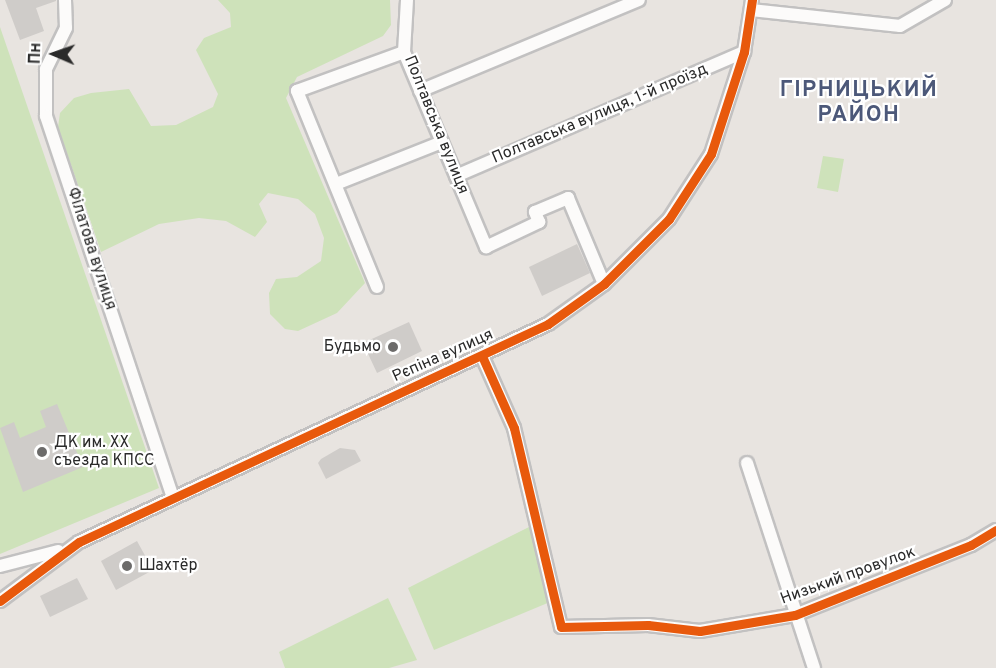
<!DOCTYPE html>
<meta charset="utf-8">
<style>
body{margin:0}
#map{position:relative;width:996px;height:668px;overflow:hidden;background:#e8e4e0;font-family:Overpass,sans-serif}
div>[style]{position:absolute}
.green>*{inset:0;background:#cee2ba}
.building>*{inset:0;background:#cfccc9}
.roads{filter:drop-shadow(2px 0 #c2c1c1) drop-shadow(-2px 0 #c2c1c1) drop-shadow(0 2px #c2c1c1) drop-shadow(0 -2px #c2c1c1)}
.minor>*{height:12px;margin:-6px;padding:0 6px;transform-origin:6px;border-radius:6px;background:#fcfbfa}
.cycleway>*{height:9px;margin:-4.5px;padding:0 4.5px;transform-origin:4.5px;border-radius:4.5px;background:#e8590c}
.dots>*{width:16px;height:16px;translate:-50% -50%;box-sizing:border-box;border:3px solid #fff;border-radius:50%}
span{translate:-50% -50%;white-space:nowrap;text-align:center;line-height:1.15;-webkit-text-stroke:4.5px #fff;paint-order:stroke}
.street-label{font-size:16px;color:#2a2a2a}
.poi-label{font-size:16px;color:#2a2a2a}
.right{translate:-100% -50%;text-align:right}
.left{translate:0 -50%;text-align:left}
.district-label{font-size:22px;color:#4c5879;font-weight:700;letter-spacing:1.5px}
.north{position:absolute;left:24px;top:24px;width:60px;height:60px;-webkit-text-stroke:4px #fff;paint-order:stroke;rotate:272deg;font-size:16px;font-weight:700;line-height:24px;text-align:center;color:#2a2a2a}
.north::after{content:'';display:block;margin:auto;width:21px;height:27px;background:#2a2a2a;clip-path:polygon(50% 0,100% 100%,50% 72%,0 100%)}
</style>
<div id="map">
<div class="green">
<i style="clip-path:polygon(218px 0,390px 0,391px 25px,383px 36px,297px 77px,286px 98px,365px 283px,337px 313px,298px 331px,285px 329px,270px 314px,269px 293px,276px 279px,297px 277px,321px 261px,324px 238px,315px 214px,298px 199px,268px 193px,259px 204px,267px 222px,255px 237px,226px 221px,199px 218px,159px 224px,101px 252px,58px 127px,60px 113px,74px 98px,91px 93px,129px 89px,151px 126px,176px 125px,213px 107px,218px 94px,196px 50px,204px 38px,231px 27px,230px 13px)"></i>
<i style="clip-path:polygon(0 27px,159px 488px,0 554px)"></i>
<i style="clip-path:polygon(823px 156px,844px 159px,838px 192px,817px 188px)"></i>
<i style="clip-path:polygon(531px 526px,550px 602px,434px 650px,408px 588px)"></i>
<i style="clip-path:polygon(388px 598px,417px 660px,389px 668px,285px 668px,279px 652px)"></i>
</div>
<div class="building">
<i style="clip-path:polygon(5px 0,56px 0,56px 1px,36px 8px,44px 31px,20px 40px)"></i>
<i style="clip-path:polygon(577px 244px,590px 273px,542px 296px,529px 267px)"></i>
<i style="clip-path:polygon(409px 322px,422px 351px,377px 373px,363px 343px)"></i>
<i style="clip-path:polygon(57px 404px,83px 467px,23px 492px,0 428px,14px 422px,20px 438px,46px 427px,40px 411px)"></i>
<i style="clip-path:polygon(355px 450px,361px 461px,326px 479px,318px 463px,321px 459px,340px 448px)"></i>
<i style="clip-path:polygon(137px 541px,153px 570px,116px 590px,101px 561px)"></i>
<i style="clip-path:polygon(77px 578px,88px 599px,50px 617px,40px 596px)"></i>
</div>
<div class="roads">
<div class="minor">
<i style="left:65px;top:0;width:28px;rotate:88deg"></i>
<i style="left:66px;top:28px;width:46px;rotate:116deg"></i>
<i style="left:46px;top:69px;width:47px;rotate:90deg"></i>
<i style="left:46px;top:116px;width:402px;rotate:71.6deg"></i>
<i style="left:407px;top:0;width:52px;rotate:93.3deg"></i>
<i style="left:404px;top:52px;width:212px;rotate:67.2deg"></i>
<i style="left:486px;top:247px;width:59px;rotate:-25.3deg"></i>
<i style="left:539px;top:222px;width:11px;rotate:-112deg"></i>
<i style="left:535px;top:212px;width:36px;rotate:-23deg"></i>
<i style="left:568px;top:198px;width:93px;rotate:67.3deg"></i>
<i style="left:751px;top:10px;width:150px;rotate:6.1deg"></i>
<i style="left:900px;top:26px;width:52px;rotate:-30deg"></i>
<i style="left:420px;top:91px;width:237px;rotate:-22.6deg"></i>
<i style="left:456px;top:176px;width:314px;rotate:-23.3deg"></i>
<i style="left:336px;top:184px;width:114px;rotate:-21.6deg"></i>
<i style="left:377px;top:287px;width:212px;rotate:-112.2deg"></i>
<i style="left:297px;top:91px;width:114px;rotate:-20deg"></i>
<i style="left:482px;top:356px;width:79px;rotate:66deg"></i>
<i style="left:514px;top:428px;width:204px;rotate:76.7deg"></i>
<i style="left:561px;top:627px;width:87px;rotate:-1.3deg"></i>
<i style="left:648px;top:625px;width:52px;rotate:6.6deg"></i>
<i style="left:700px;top:631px;width:96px;rotate:-9.6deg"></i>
<i style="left:795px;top:615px;width:189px;rotate:-21.7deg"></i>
<i style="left:971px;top:545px;width:29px;rotate:-31deg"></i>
<i style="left:747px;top:463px;width:216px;rotate:71.9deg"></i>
<i style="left:0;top:566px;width:60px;rotate:-14.5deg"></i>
<i style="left:0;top:601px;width:99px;rotate:-36.8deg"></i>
<i style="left:79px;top:542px;width:517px;rotate:-24.93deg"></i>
<i style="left:548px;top:324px;width:69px;rotate:-35.5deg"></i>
<i style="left:604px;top:284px;width:92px;rotate:-45deg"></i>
<i style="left:669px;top:219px;width:77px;rotate:-57.1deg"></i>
<i style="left:711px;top:154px;width:107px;rotate:-72.1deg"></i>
<i style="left:744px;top:52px;width:53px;rotate:-81.3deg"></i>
</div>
</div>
<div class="cycleway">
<i style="left:482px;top:356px;width:79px;rotate:66deg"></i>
<i style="left:514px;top:428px;width:204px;rotate:76.7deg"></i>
<i style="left:561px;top:627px;width:87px;rotate:-1.3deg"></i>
<i style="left:648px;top:625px;width:52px;rotate:6.6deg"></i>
<i style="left:700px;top:631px;width:96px;rotate:-9.6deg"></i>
<i style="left:795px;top:615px;width:189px;rotate:-21.7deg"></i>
<i style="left:971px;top:545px;width:29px;rotate:-31deg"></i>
<i style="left:0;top:601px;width:99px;rotate:-36.8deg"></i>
<i style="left:79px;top:542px;width:517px;rotate:-24.93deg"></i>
<i style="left:548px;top:324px;width:69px;rotate:-35.5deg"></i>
<i style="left:604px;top:284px;width:92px;rotate:-45deg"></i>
<i style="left:669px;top:219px;width:77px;rotate:-57.1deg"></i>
<i style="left:711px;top:154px;width:107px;rotate:-72.1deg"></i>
<i style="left:744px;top:52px;width:53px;rotate:-81.3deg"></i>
</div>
<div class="dots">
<i style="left:393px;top:347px;background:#6c6b6a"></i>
<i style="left:42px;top:452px;background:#6c6b6a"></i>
<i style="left:127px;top:566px;background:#6c6b6a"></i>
</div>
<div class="street-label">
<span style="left:600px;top:114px;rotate:-23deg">Полтавська вулиця, 1-й проїзд</span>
<span style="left:436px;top:125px;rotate:68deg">Полтавська вулиця</span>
<span style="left:91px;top:249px;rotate:72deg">Філатова вулиця</span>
<span style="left:443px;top:356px;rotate:-24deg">Рєпіна вулиця</span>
<span style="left:848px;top:576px;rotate:-20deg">Низький провулок</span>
</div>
<div class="poi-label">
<span class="right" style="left:381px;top:347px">Будьмо</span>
<span class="left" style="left:54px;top:452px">ДК им. XX<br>съезда КПСС</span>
<span class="left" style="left:139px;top:566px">Шахтёр</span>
</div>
<div class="district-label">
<span style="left:859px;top:103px">ГІРНИЦЬКИЙ<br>РАЙОН</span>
</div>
<div class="north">Пн</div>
</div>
